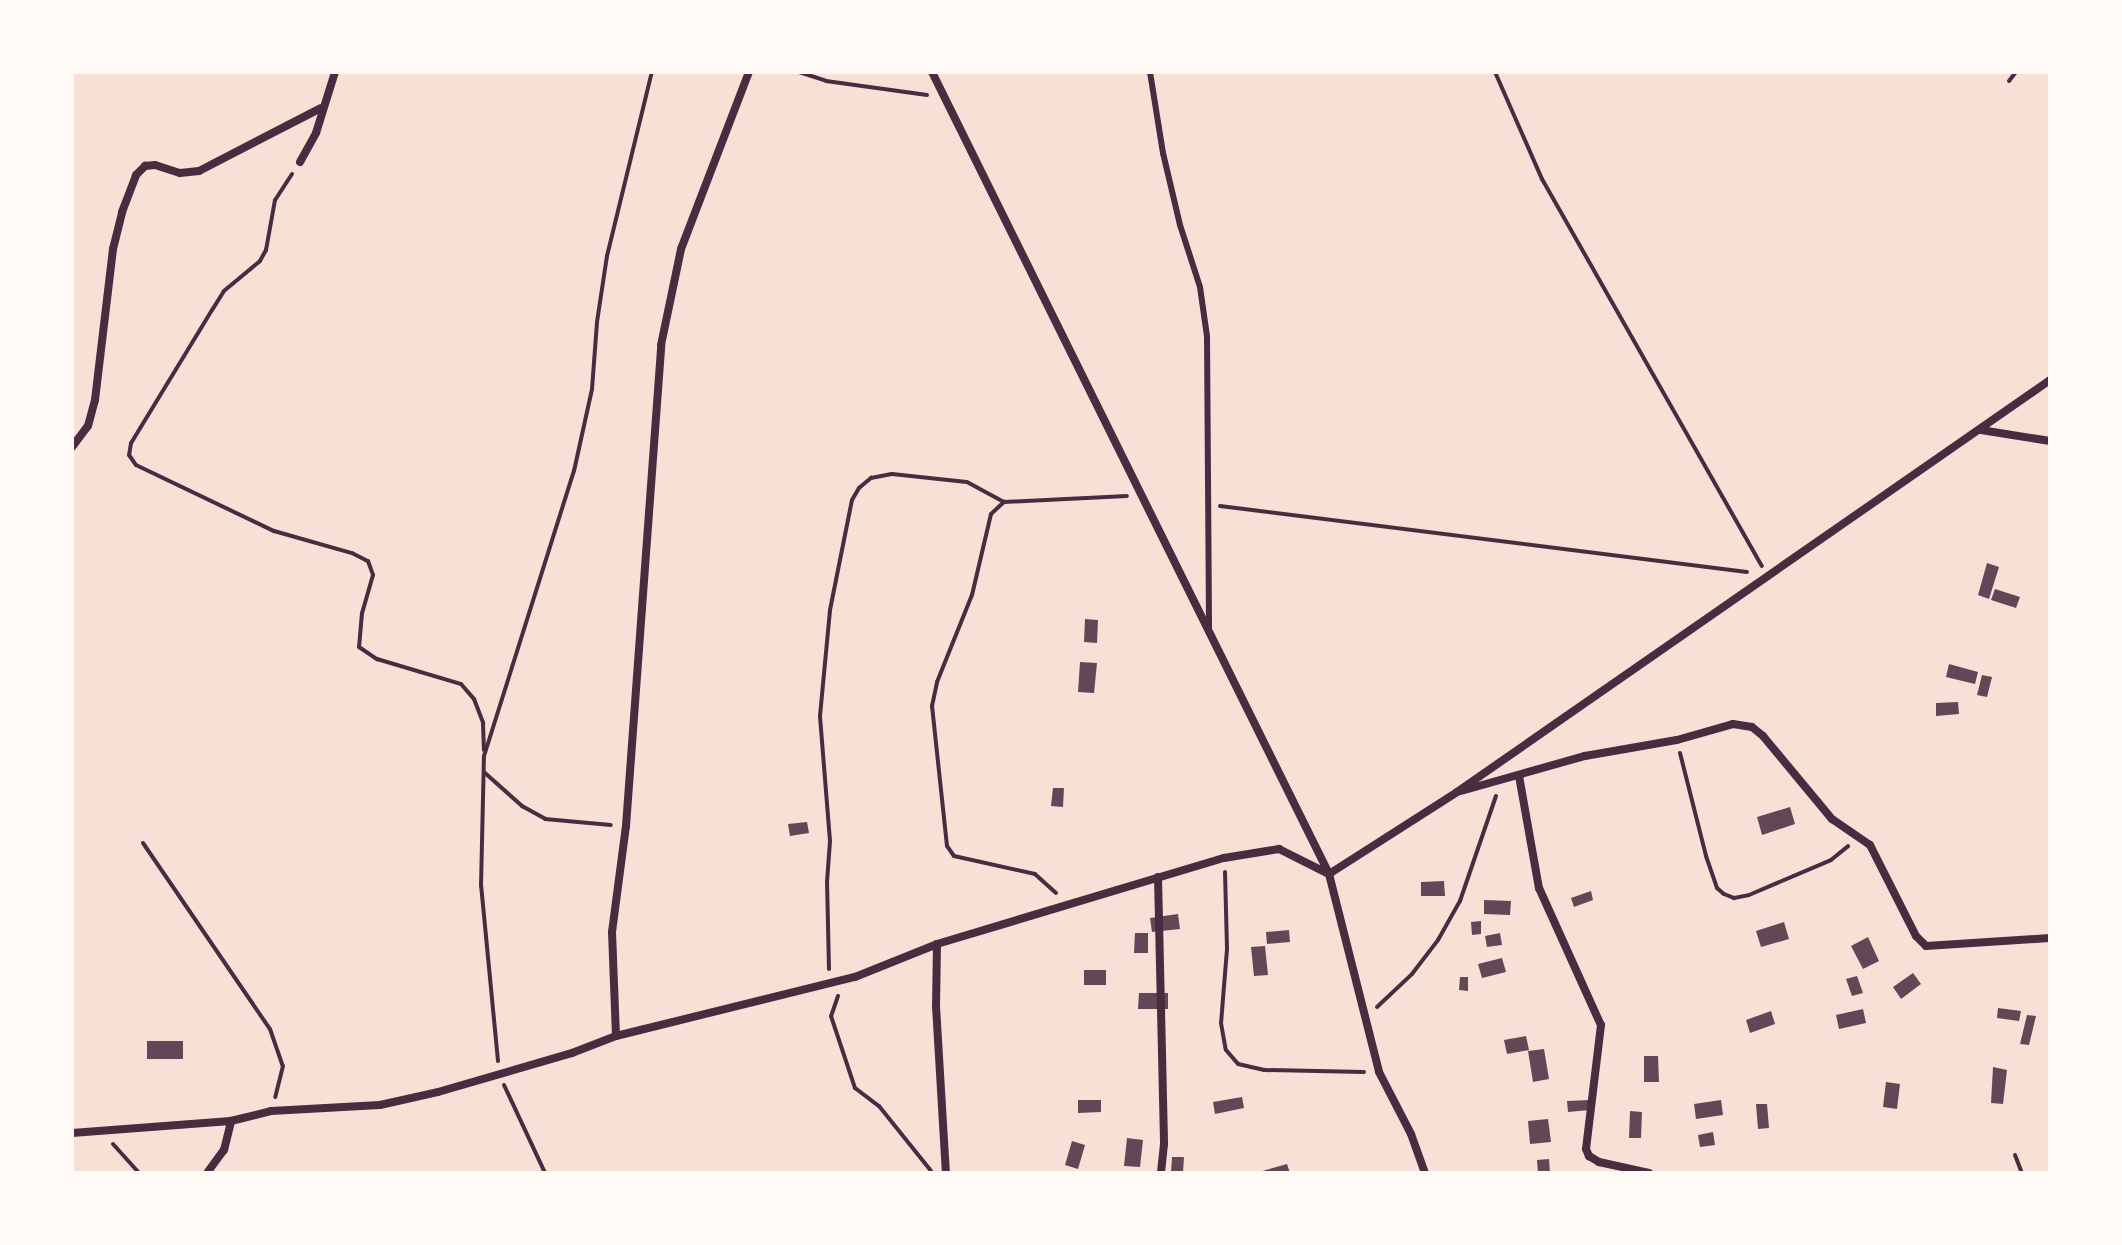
<!DOCTYPE html>
<style>
body{margin:0}
#map{position:relative;width:2122px;height:1245px;overflow:hidden;background:#f7e1d7;font-family:"PT Sans",sans-serif}
div>[style]{position:absolute}
.building>*{inset:0;background:#644757}
.path>*{height:4px;margin:-2px;padding:0 2px;transform-origin:2px;border-radius:2px;background:#4a2c40}
.service>*{height:6px;margin:-3px;padding:0 3px;transform-origin:3px;border-radius:3px;background:#4a2c40}
.minor>*{height:8px;margin:-4px;padding:0 4px;transform-origin:4px;border-radius:4px;background:#4a2c40}
span{translate:-50% -50%;white-space:nowrap;text-align:center;line-height:1.15;-webkit-text-stroke:6px #fffaf5;paint-order:stroke}
.frame{position:absolute;inset:0;border:74px solid #fffaf5;pointer-events:none}
</style>
<div id="map">
<div class="building">
<i style="clip-path:polygon(1987px 563px,1999px 567px,1989px 599px,1978px 595px)"></i>
<i style="clip-path:polygon(1995px 589px,2020px 597px,2016px 608px,1991px 600px)"></i>
<i style="clip-path:polygon(1085px 619px,1098px 620px,1097px 643px,1084px 642px)"></i>
<i style="clip-path:polygon(1080px 662px,1097px 663px,1094px 693px,1078px 692px)"></i>
<i style="clip-path:polygon(1949px 664px,1978px 672px,1975px 684px,1946px 677px)"></i>
<i style="clip-path:polygon(1982px 675px,1992px 677px,1987px 697px,1977px 695px)"></i>
<i style="clip-path:polygon(1958px 702px,1959px 714px,1936px 716px,1936px 703px)"></i>
<i style="clip-path:polygon(1053px 788px,1064px 788px,1063px 807px,1051px 806px)"></i>
<i style="clip-path:polygon(1790px 807px,1795px 824px,1762px 835px,1757px 817px)"></i>
<i style="clip-path:polygon(807px 822px,809px 833px,790px 836px,788px 824px)"></i>
<i style="clip-path:polygon(1444px 881px,1445px 896px,1421px 896px,1421px 882px)"></i>
<i style="clip-path:polygon(1591px 891px,1593px 900px,1574px 907px,1571px 898px)"></i>
<i style="clip-path:polygon(1484px 900px,1511px 901px,1510px 915px,1484px 914px)"></i>
<i style="clip-path:polygon(1178px 914px,1180px 929px,1152px 932px,1150px 918px)"></i>
<i style="clip-path:polygon(1481px 921px,1481px 934px,1472px 935px,1471px 922px)"></i>
<i style="clip-path:polygon(1784px 922px,1789px 939px,1761px 947px,1756px 931px)"></i>
<i style="clip-path:polygon(1289px 930px,1290px 942px,1267px 944px,1266px 932px)"></i>
<i style="clip-path:polygon(1135px 933px,1148px 933px,1148px 953px,1134px 953px)"></i>
<i style="clip-path:polygon(1500px 933px,1502px 945px,1487px 947px,1485px 936px)"></i>
<i style="clip-path:polygon(1868px 937px,1879px 961px,1863px 969px,1851px 946px)"></i>
<i style="clip-path:polygon(1265px 946px,1268px 975px,1254px 976px,1251px 947px)"></i>
<i style="clip-path:polygon(1502px 958px,1506px 972px,1482px 978px,1478px 964px)"></i>
<i style="clip-path:polygon(1084px 970px,1106px 970px,1106px 985px,1084px 985px)"></i>
<i style="clip-path:polygon(1913px 973px,1921px 984px,1901px 999px,1893px 987px)"></i>
<i style="clip-path:polygon(1857px 976px,1863px 993px,1852px 996px,1846px 979px)"></i>
<i style="clip-path:polygon(1460px 977px,1468px 977px,1468px 991px,1459px 990px)"></i>
<i style="clip-path:polygon(1139px 993px,1168px 993px,1168px 1009px,1138px 1009px)"></i>
<i style="clip-path:polygon(1998px 1008px,2021px 1011px,2019px 1021px,1997px 1018px)"></i>
<i style="clip-path:polygon(1863px 1009px,1866px 1023px,1839px 1029px,1836px 1015px)"></i>
<i style="clip-path:polygon(1771px 1011px,1775px 1024px,1750px 1033px,1746px 1020px)"></i>
<i style="clip-path:polygon(2027px 1015px,2036px 1016px,2029px 1045px,2020px 1044px)"></i>
<i style="clip-path:polygon(1526px 1036px,1529px 1050px,1507px 1054px,1504px 1040px)"></i>
<i style="clip-path:polygon(147px 1041px,183px 1041px,183px 1059px,147px 1059px)"></i>
<i style="clip-path:polygon(1544px 1049px,1549px 1079px,1533px 1082px,1528px 1051px)"></i>
<i style="clip-path:polygon(1644px 1056px,1658px 1056px,1659px 1082px,1644px 1082px)"></i>
<i style="clip-path:polygon(1993px 1067px,2007px 1070px,2003px 1104px,1991px 1103px)"></i>
<i style="clip-path:polygon(1886px 1082px,1900px 1084px,1897px 1109px,1883px 1107px)"></i>
<i style="clip-path:polygon(1242px 1097px,1244px 1108px,1215px 1114px,1213px 1102px)"></i>
<i style="clip-path:polygon(1078px 1100px,1101px 1100px,1101px 1112px,1078px 1113px)"></i>
<i style="clip-path:polygon(1590px 1100px,1590px 1110px,1568px 1112px,1567px 1101px)"></i>
<i style="clip-path:polygon(1721px 1100px,1723px 1115px,1696px 1119px,1694px 1104px)"></i>
<i style="clip-path:polygon(1756px 1104px,1767px 1104px,1769px 1128px,1758px 1129px)"></i>
<i style="clip-path:polygon(1630px 1111px,1642px 1112px,1641px 1138px,1629px 1138px)"></i>
<i style="clip-path:polygon(1548px 1119px,1551px 1142px,1530px 1144px,1528px 1121px)"></i>
<i style="clip-path:polygon(1713px 1132px,1715px 1145px,1700px 1147px,1698px 1135px)"></i>
<i style="clip-path:polygon(1127px 1138px,1143px 1140px,1140px 1167px,1124px 1166px)"></i>
<i style="clip-path:polygon(1072px 1141px,1085px 1145px,1078px 1169px,1065px 1165px)"></i>
<i style="clip-path:polygon(1172px 1157px,1184px 1157px,1183px 1173px,1171px 1173px)"></i>
<i style="clip-path:polygon(1549px 1159px,1550px 1173px,1538px 1173px,1537px 1160px)"></i>
<i style="clip-path:polygon(1287px 1164px,1290px 1173px,1259px 1173px,1259px 1172px)"></i>
</div>
<div class="path">
<i style="left:799px;top:72px;width:28px;rotate:18deg"></i>
<i style="left:826px;top:81px;width:102px;rotate:7.9deg"></i>
<i style="left:1495px;top:72px;width:117px;rotate:66.3deg"></i>
<i style="left:1542px;top:179px;width:445px;rotate:60.4deg"></i>
<i style="left:2009px;top:81px;width:11px;rotate:-52deg"></i>
<i style="left:292px;top:174px;width:31px;rotate:123deg"></i>
<i style="left:275px;top:200px;width:51px;rotate:100.2deg"></i>
<i style="left:266px;top:250px;width:13px;rotate:119deg"></i>
<i style="left:260px;top:261px;width:47px;rotate:140.2deg"></i>
<i style="left:224px;top:291px;width:22px;rotate:122deg"></i>
<i style="left:212px;top:310px;width:156px;rotate:121.3deg"></i>
<i style="left:131px;top:443px;width:12px;rotate:99deg"></i>
<i style="left:129px;top:455px;width:12px;rotate:55deg"></i>
<i style="left:136px;top:465px;width:153px;rotate:25.6deg"></i>
<i style="left:274px;top:531px;width:81px;rotate:15.8deg"></i>
<i style="left:352px;top:553px;width:18px;rotate:27deg"></i>
<i style="left:368px;top:561px;width:15px;rotate:70deg"></i>
<i style="left:373px;top:575px;width:40px;rotate:106deg"></i>
<i style="left:362px;top:613px;width:34px;rotate:95deg"></i>
<i style="left:359px;top:647px;width:22px;rotate:34deg"></i>
<i style="left:377px;top:659px;width:88px;rotate:16.6deg"></i>
<i style="left:461px;top:684px;width:20px;rotate:49deg"></i>
<i style="left:474px;top:699px;width:26px;rotate:69deg"></i>
<i style="left:483px;top:723px;width:27px;rotate:88deg"></i>
<i style="left:1220px;top:506px;width:531px;rotate:7.14deg"></i>
<i style="left:1680px;top:753px;width:106px;rotate:75.8deg"></i>
<i style="left:1706px;top:856px;width:34px;rotate:71deg"></i>
<i style="left:1717px;top:888px;width:9px;rotate:41deg"></i>
<i style="left:1724px;top:894px;width:11px;rotate:22deg"></i>
<i style="left:1734px;top:898px;width:15px;rotate:-11deg"></i>
<i style="left:1749px;top:895px;width:89px;rotate:-23.1deg"></i>
<i style="left:1831px;top:860px;width:22px;rotate:-39deg"></i>
<i style="left:485px;top:773px;width:50px;rotate:41.7deg"></i>
<i style="left:522px;top:806px;width:26px;rotate:29deg"></i>
<i style="left:545px;top:819px;width:66px;rotate:5.2deg"></i>
<i style="left:143px;top:843px;width:225px;rotate:55.7deg"></i>
<i style="left:270px;top:1029px;width:39px;rotate:71deg"></i>
<i style="left:283px;top:1066px;width:32px;rotate:104deg"></i>
<i style="left:1225px;top:872px;width:77px;rotate:88.5deg"></i>
<i style="left:1227px;top:949px;width:74px;rotate:94.6deg"></i>
<i style="left:1221px;top:1023px;width:27px;rotate:80deg"></i>
<i style="left:1226px;top:1050px;width:18px;rotate:49deg"></i>
<i style="left:1238px;top:1064px;width:27px;rotate:13deg"></i>
<i style="left:1264px;top:1070px;width:100px;rotate:1.1deg"></i>
<i style="left:1056px;top:893px;width:28px;rotate:-138deg"></i>
<i style="left:1035px;top:874px;width:83px;rotate:-167.5deg"></i>
<i style="left:954px;top:856px;width:12px;rotate:-125deg"></i>
<i style="left:947px;top:846px;width:141px;rotate:-96.1deg"></i>
<i style="left:932px;top:706px;width:25px;rotate:-78deg"></i>
<i style="left:937px;top:682px;width:94px;rotate:-68.1deg"></i>
<i style="left:972px;top:595px;width:83px;rotate:-76.8deg"></i>
<i style="left:991px;top:514px;width:18px;rotate:-43deg"></i>
<i style="left:1004px;top:502px;width:123px;rotate:-2.8deg"></i>
<i style="left:829px;top:969px;width:87px;rotate:-91.3deg"></i>
<i style="left:827px;top:882px;width:41px;rotate:-85.8deg"></i>
<i style="left:830px;top:841px;width:125px;rotate:-94.6deg"></i>
<i style="left:820px;top:716px;width:106px;rotate:-84.6deg"></i>
<i style="left:830px;top:610px;width:112px;rotate:-78.7deg"></i>
<i style="left:852px;top:500px;width:14px;rotate:-60deg"></i>
<i style="left:859px;top:488px;width:16px;rotate:-40deg"></i>
<i style="left:871px;top:478px;width:21px;rotate:-11deg"></i>
<i style="left:892px;top:474px;width:75px;rotate:6.1deg"></i>
<i style="left:967px;top:482px;width:42px;rotate:28.4deg"></i>
<i style="left:838px;top:996px;width:21px;rotate:109deg"></i>
<i style="left:831px;top:1016px;width:76px;rotate:71.6deg"></i>
<i style="left:855px;top:1088px;width:30px;rotate:37deg"></i>
<i style="left:879px;top:1106px;width:83px;rotate:51.3deg"></i>
<i style="left:1377px;top:1007px;width:48px;rotate:-43.3deg"></i>
<i style="left:1412px;top:974px;width:43px;rotate:-52.6deg"></i>
<i style="left:1438px;top:940px;width:45px;rotate:-60.6deg"></i>
<i style="left:1460px;top:901px;width:111px;rotate:-71.1deg"></i>
<i style="left:498px;top:1061px;width:176px;rotate:-95.5deg"></i>
<i style="left:481px;top:886px;width:130px;rotate:-88.7deg"></i>
<i style="left:484px;top:756px;width:299px;rotate:-72.5deg"></i>
<i style="left:574px;top:471px;width:84px;rotate:-77.6deg"></i>
<i style="left:592px;top:389px;width:67px;rotate:-85.7deg"></i>
<i style="left:597px;top:322px;width:67px;rotate:-81.4deg"></i>
<i style="left:607px;top:256px;width:189px;rotate:-76.3deg"></i>
<i style="left:504px;top:1085px;width:97px;rotate:65deg"></i>
<i style="left:113px;top:1144px;width:39px;rotate:48deg"></i>
<i style="left:2015px;top:1155px;width:19px;rotate:69deg"></i>
</div>
<div class="service">
<i style="left:1150px;top:72px;width:82px;rotate:80.9deg"></i>
<i style="left:1163px;top:153px;width:74px;rotate:76.7deg"></i>
<i style="left:1180px;top:225px;width:65px;rotate:72.1deg"></i>
<i style="left:1200px;top:287px;width:49px;rotate:81.9deg"></i>
<i style="left:1207px;top:336px;width:292px;rotate:89.6deg"></i>
</div>
<div class="minor">
<i style="left:932px;top:72px;width:895px;rotate:63.66deg"></i>
<i style="left:1329px;top:874px;width:204px;rotate:75.8deg"></i>
<i style="left:1379px;top:1072px;width:70px;rotate:62.7deg"></i>
<i style="left:1411px;top:1134px;width:41px;rotate:70.3deg"></i>
<i style="left:300px;top:162px;width:33px;rotate:-61deg"></i>
<i style="left:316px;top:133px;width:64px;rotate:-72.7deg"></i>
<i style="left:1981px;top:430px;width:70px;rotate:9.1deg"></i>
<i style="left:72px;top:447px;width:26px;rotate:-53deg"></i>
<i style="left:88px;top:426px;width:27px;rotate:-75deg"></i>
<i style="left:95px;top:400px;width:152px;rotate:-83.2deg"></i>
<i style="left:113px;top:249px;width:38px;rotate:-76deg"></i>
<i style="left:122px;top:212px;width:40px;rotate:-69deg"></i>
<i style="left:136px;top:175px;width:13px;rotate:-45deg"></i>
<i style="left:145px;top:166px;width:10px;rotate:-6deg"></i>
<i style="left:155px;top:165px;width:26px;rotate:18deg"></i>
<i style="left:180px;top:173px;width:19px;rotate:-6deg"></i>
<i style="left:199px;top:171px;width:137px;rotate:-27.3deg"></i>
<i style="left:1519px;top:776px;width:114px;rotate:79.9deg"></i>
<i style="left:1539px;top:888px;width:150px;rotate:65.7deg"></i>
<i style="left:1601px;top:1025px;width:125px;rotate:96.9deg"></i>
<i style="left:1586px;top:1149px;width:8px;rotate:67deg"></i>
<i style="left:1589px;top:1156px;width:12px;rotate:31deg"></i>
<i style="left:1599px;top:1162px;width:51px;rotate:12.4deg"></i>
<i style="left:1461px;top:791px;width:129px;rotate:-15.8deg"></i>
<i style="left:1585px;top:756px;width:93px;rotate:-9.9deg"></i>
<i style="left:1677px;top:740px;width:58px;rotate:-15.9deg"></i>
<i style="left:1733px;top:724px;width:19px;rotate:9deg"></i>
<i style="left:1752px;top:727px;width:14px;rotate:39deg"></i>
<i style="left:1763px;top:736px;width:108px;rotate:50.3deg"></i>
<i style="left:1832px;top:819px;width:46px;rotate:34.4deg"></i>
<i style="left:1870px;top:845px;width:102px;rotate:63.2deg"></i>
<i style="left:1916px;top:936px;width:14px;rotate:45deg"></i>
<i style="left:1926px;top:946px;width:124px;rotate:-3.7deg"></i>
<i style="left:1329px;top:874px;width:152px;rotate:-32.6deg"></i>
<i style="left:1457px;top:792px;width:722px;rotate:-34.79deg"></i>
<i style="left:1158px;top:877px;width:267px;rotate:88.7deg"></i>
<i style="left:1164px;top:1144px;width:29px;rotate:96deg"></i>
<i style="left:937px;top:944px;width:62px;rotate:90.9deg"></i>
<i style="left:936px;top:1006px;width:167px;rotate:86.6deg"></i>
<i style="left:616px;top:1036px;width:104px;rotate:-92.2deg"></i>
<i style="left:612px;top:932px;width:107px;rotate:-82.5deg"></i>
<i style="left:626px;top:826px;width:482px;rotate:-85.8deg"></i>
<i style="left:661px;top:345px;width:98px;rotate:-78.2deg"></i>
<i style="left:681px;top:249px;width:190px;rotate:-69deg"></i>
<i style="left:72px;top:1133px;width:159px;rotate:-4.3deg"></i>
<i style="left:231px;top:1121px;width:41px;rotate:-14deg"></i>
<i style="left:271px;top:1111px;width:109px;rotate:-3.2deg"></i>
<i style="left:380px;top:1105px;width:59px;rotate:-12.6deg"></i>
<i style="left:438px;top:1092px;width:140px;rotate:-16.2deg"></i>
<i style="left:572px;top:1053px;width:47px;rotate:-21.1deg"></i>
<i style="left:616px;top:1036px;width:246px;rotate:-13.9deg"></i>
<i style="left:855px;top:977px;width:88px;rotate:-21.9deg"></i>
<i style="left:937px;top:944px;width:300px;rotate:-16.7deg"></i>
<i style="left:1224px;top:858px;width:56px;rotate:-9.3deg"></i>
<i style="left:1279px;top:849px;width:56px;rotate:26.6deg"></i>
<i style="left:207px;top:1173px;width:29px;rotate:-54deg"></i>
<i style="left:224px;top:1150px;width:30px;rotate:-76deg"></i>
</div>
<div class="frame"></div>
</div>
